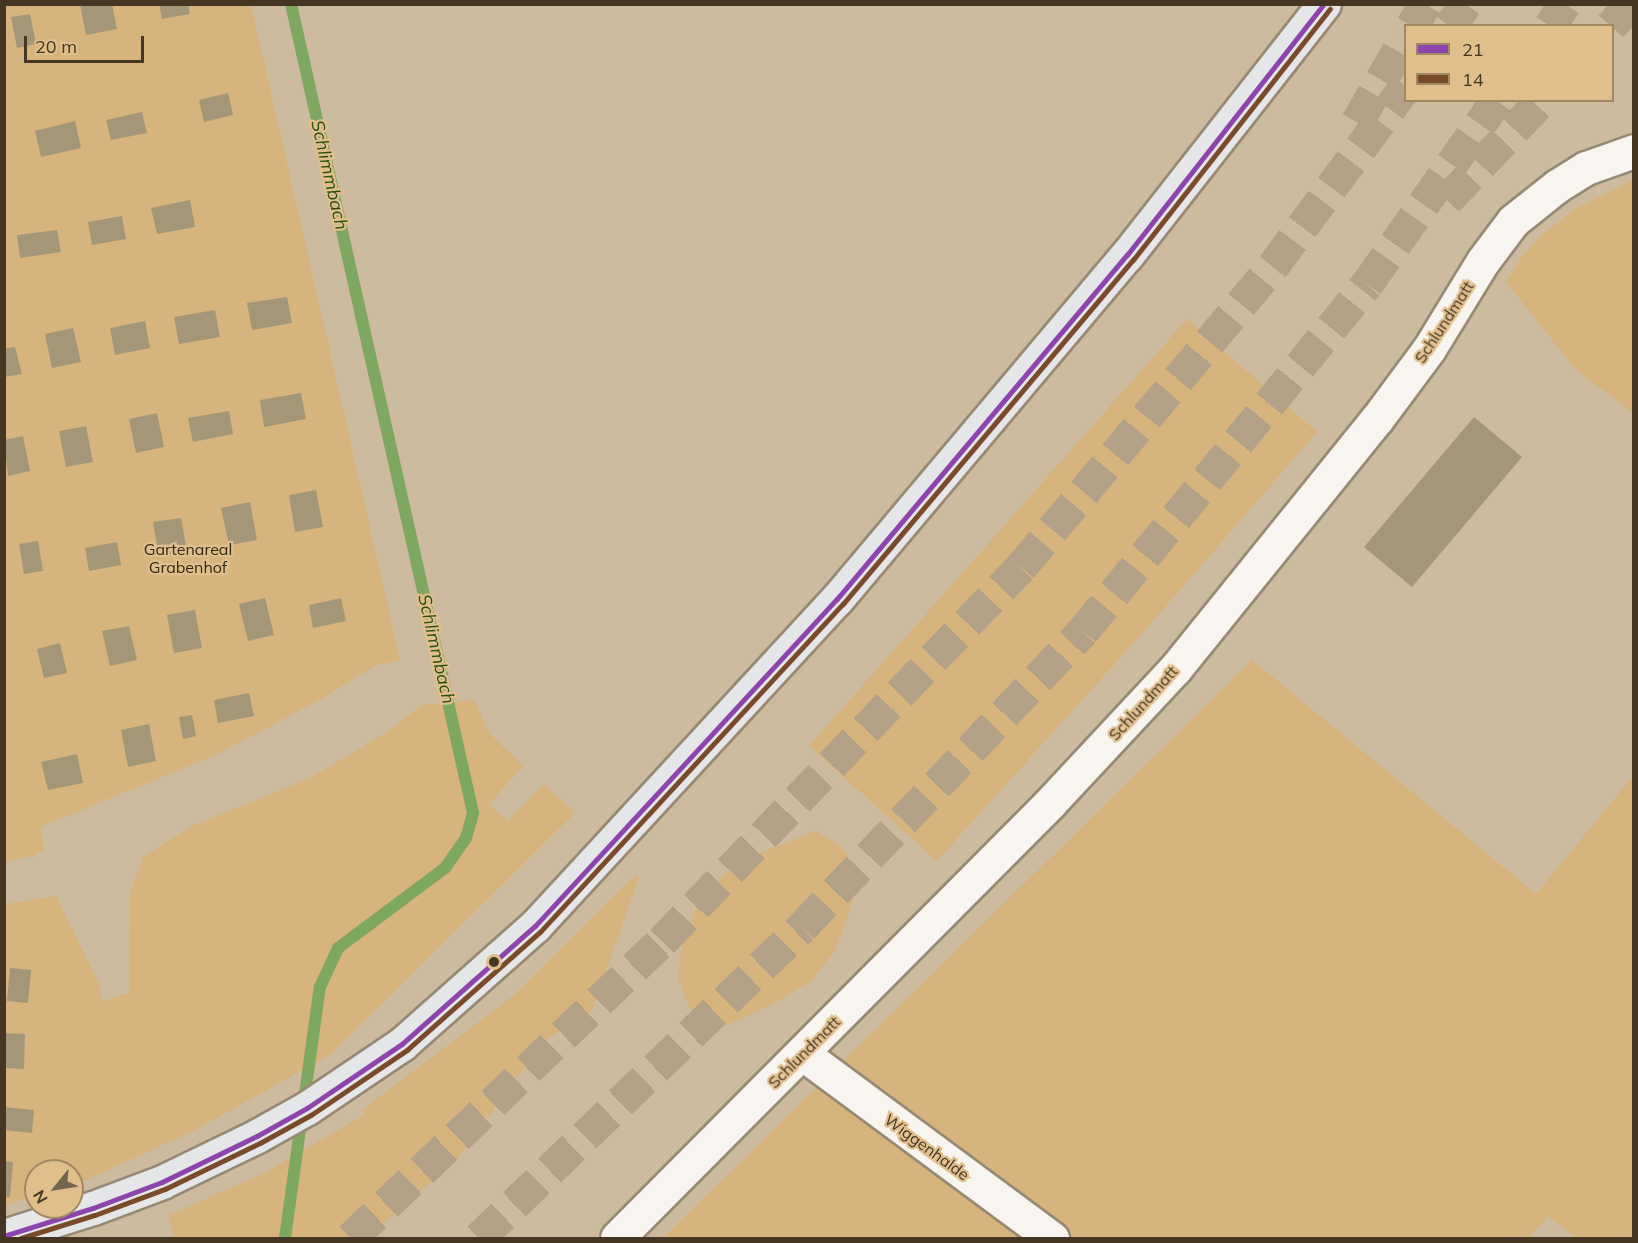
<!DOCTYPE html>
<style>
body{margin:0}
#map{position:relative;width:1638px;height:1243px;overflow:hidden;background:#cdbba0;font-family:Mulish,sans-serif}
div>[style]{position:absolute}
.green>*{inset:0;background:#d7b47d}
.stream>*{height:12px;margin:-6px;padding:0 6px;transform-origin:6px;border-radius:6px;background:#7ea75f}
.building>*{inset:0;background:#a39778}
.motorway-tunnel>*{height:33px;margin-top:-16.5px;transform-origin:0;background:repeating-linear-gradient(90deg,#b2a087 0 33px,transparent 0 49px)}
.roads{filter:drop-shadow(2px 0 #978a74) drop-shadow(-2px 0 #978a74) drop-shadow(0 2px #978a74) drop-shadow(0 -2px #978a74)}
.minor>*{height:33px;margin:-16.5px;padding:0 16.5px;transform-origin:16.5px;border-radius:16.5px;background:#f8f5f1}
.primary>*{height:33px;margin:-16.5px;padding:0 16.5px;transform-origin:16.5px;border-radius:16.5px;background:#e5e6e7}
.bus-1>*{height:4.5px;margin:-2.25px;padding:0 2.25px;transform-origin:2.25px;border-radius:2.25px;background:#8e44ad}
.bus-2>*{height:4.5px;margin:-2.25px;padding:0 2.25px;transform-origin:2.25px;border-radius:2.25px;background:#7a4b2a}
.dots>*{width:16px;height:16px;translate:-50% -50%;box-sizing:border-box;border:3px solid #e0bf8d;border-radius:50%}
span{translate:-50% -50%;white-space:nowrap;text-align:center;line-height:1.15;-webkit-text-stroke:4.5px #e0bf8d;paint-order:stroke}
.street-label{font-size:16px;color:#443622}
.park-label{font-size:16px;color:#332815}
.water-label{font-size:18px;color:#255212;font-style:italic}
.frame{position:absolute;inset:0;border:6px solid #443622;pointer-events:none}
.legend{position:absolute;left:1404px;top:24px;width:210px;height:78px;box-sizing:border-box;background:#e0bf8d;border:2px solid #a28862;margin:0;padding:8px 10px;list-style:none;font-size:18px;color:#443622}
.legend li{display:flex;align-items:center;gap:12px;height:30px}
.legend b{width:30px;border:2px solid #a28862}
.north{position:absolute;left:24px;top:1159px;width:60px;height:60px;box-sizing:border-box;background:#e0bf8d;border:2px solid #a28862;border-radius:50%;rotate:240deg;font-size:16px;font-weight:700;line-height:24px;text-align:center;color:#443622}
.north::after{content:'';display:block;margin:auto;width:21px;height:27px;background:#74654e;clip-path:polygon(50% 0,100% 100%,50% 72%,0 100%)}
.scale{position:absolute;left:24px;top:36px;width:120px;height:27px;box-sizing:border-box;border:3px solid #443622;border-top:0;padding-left:8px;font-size:18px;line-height:21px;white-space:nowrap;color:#443622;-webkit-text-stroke:4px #e0bf8d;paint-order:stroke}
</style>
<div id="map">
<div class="green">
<i style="clip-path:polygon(4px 5px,251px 5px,400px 660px,375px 666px,314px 703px,216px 755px,40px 827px,44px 849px,33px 856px,5px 862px)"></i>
<i style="clip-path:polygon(1633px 180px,1633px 413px,1576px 370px,1506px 282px,1523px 255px,1543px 234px,1575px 209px)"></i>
<i style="clip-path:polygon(1187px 319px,1317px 432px,1147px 628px,937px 861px,809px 746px)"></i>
<i style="clip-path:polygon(1252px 660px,1536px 894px,1633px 776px,1633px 1238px,1576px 1238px,1548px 1216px,1529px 1238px,663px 1238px)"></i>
<i style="clip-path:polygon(474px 700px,489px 733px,523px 766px,489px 804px,508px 821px,544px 784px,575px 813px,330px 1055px,191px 1132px,81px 1182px,72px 1184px,72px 1171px,36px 1171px,36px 1195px,5px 1205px,5px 904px,56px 896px,99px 984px,102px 1001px,129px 993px,130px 893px,143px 857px,192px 826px,310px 778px,384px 734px,422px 705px)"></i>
<i style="clip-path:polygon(816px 831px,840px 845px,859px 872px,849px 914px,834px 952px,812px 980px,775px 1003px,728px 1025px,712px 1026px,689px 1008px,678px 978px,681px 949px,695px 910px,720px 878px,747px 858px)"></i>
<i style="clip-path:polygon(634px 876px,639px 876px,592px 1012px,545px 1040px,457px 1159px,367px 1238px,165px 1238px,174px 1236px,168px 1216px,266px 1172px,364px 1115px,362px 1110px,514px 995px)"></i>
</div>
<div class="stream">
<i style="left:285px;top:1238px;width:253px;rotate:-82.1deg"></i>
<i style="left:320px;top:987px;width:43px;rotate:-65.2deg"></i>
<i style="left:338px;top:948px;width:134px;rotate:-36.8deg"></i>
<i style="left:445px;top:868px;width:37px;rotate:-55deg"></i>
<i style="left:466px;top:838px;width:26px;rotate:-74deg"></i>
<i style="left:473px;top:813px;width:829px;rotate:-102.68deg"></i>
</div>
<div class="building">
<i style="clip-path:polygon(80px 4px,112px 4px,117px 29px,86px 35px)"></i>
<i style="clip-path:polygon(159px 4px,188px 4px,190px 14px,162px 19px)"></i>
<i style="clip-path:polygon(30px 14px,36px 44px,17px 48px,11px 17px)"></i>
<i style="clip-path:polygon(228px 93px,233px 115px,204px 122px,199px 100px)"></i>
<i style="clip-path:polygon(142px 112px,147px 133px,111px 140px,106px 120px)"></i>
<i style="clip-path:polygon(75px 121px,81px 148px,41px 157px,35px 131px)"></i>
<i style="clip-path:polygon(190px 200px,195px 227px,157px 234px,151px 208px)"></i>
<i style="clip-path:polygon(122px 216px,126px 239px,92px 245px,88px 222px)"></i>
<i style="clip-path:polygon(57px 230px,61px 252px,20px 258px,17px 235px)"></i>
<i style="clip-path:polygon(287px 297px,292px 323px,252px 330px,247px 303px)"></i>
<i style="clip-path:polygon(215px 310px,220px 337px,179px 344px,174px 317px)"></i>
<i style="clip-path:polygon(145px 321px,150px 348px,115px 355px,110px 328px)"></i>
<i style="clip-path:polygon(73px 328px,81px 362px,52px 368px,45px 334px)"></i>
<i style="clip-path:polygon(15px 347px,22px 374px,4px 377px,4px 349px)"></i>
<i style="clip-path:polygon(301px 393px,306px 419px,264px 427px,260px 400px)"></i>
<i style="clip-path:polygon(229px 411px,233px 434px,193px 442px,188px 418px)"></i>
<i style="clip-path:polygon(157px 413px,164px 447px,136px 453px,129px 419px)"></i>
<i style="clip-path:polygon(1474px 417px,1522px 457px,1412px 587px,1364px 547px)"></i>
<i style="clip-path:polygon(86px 426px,93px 462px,66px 467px,59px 431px)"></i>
<i style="clip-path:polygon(23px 436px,30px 471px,8px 476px,4px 440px)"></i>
<i style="clip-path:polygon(316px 490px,323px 527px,295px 532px,289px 495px)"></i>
<i style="clip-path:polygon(250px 502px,257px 540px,229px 545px,221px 508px)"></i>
<i style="clip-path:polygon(181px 518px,187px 551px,159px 556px,153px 522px)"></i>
<i style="clip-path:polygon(38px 541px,43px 571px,24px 574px,19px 544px)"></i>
<i style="clip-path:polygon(117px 542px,121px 565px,89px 571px,85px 548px)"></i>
<i style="clip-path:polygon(265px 598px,274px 635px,248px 641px,239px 604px)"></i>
<i style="clip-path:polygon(341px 598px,346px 621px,313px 628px,309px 605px)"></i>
<i style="clip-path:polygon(195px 610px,202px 648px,174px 653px,167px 615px)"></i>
<i style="clip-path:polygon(129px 626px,137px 660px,110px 666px,102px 631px)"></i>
<i style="clip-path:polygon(60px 643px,67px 673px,44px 678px,37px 649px)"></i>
<i style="clip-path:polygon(249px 693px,254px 716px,218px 723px,214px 700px)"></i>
<i style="clip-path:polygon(192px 715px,196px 736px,183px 739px,179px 717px)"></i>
<i style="clip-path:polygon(149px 724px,156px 761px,128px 767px,121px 730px)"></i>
<i style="clip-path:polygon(77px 754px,83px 783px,48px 790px,41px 762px)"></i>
<i style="clip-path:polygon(10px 968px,31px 970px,28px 1003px,7px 1001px)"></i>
<i style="clip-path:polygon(4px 1033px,25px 1034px,24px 1069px,4px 1068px)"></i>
<i style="clip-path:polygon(4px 1107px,34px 1110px,32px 1133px,4px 1130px)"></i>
<i style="clip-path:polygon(4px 1161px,13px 1162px,10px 1197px,4px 1197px)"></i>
</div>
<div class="motorway-tunnel">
<i style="left:1412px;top:26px;width:26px;rotate:-59deg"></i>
<i style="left:1450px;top:26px;width:27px;rotate:-54deg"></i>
<i style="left:1550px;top:26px;width:27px;rotate:-56deg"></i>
<i style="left:1611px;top:26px;width:29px;rotate:-49deg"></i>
<i style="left:1357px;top:122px;width:98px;rotate:-60deg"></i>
<i style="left:1447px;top:200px;width:138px;rotate:-46.5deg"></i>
<i style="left:351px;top:1238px;width:430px;rotate:-43.7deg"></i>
<i style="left:662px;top:941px;width:518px;rotate:-46.17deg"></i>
<i style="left:1021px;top:567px;width:393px;rotate:-50.1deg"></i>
<i style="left:1273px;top:266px;width:224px;rotate:-53.5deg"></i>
<i style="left:479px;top:1238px;width:448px;rotate:-43.9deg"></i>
<i style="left:802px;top:927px;width:408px;rotate:-46.5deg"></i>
<i style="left:1083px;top:631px;width:448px;rotate:-50.7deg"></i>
<i style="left:1367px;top:284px;width:225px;rotate:-54.8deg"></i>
</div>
<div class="roads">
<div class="minor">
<i style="left:803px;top:1054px;width:310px;rotate:36.5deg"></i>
<i style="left:617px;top:1238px;width:614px;rotate:-45.13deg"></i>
<i style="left:1050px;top:803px;width:183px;rotate:-47deg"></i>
<i style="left:1175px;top:669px;width:321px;rotate:-51.1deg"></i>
<i style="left:1377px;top:419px;width:87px;rotate:-53.4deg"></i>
<i style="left:1429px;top:349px;width:103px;rotate:-58.5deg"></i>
<i style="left:1483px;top:261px;width:50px;rotate:-53.1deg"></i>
<i style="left:1513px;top:221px;width:56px;rotate:-38.5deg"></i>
<i style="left:1557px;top:186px;width:34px;rotate:-32deg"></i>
<i style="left:1586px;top:168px;width:51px;rotate:-19.5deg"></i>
</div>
<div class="primary">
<i style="left:4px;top:1236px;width:93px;rotate:-17.5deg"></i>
<i style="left:93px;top:1208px;width:74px;rotate:-20.6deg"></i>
<i style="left:162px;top:1182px;width:106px;rotate:-25.8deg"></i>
<i style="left:257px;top:1136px;width:57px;rotate:-29.2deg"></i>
<i style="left:307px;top:1108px;width:115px;rotate:-34deg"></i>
<i style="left:402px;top:1044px;width:178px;rotate:-41.6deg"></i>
<i style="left:535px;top:926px;width:445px;rotate:-47.3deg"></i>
<i style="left:837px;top:599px;width:450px;rotate:-49.9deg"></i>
<i style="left:1127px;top:255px;width:319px;rotate:-51.9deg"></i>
</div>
</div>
<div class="bus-1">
<i style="left:4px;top:1236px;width:93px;rotate:-17.5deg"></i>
<i style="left:93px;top:1208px;width:74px;rotate:-20.6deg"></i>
<i style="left:162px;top:1182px;width:106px;rotate:-25.8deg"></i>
<i style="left:257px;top:1136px;width:57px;rotate:-29.2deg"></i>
<i style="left:307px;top:1108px;width:115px;rotate:-34deg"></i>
<i style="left:402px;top:1044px;width:178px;rotate:-41.6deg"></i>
<i style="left:535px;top:926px;width:445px;rotate:-47.3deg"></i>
<i style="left:837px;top:599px;width:450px;rotate:-49.9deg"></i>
<i style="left:1127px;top:255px;width:319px;rotate:-51.9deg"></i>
</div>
<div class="bus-2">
<i style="left:21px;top:1238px;width:77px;rotate:-17.3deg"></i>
<i style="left:95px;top:1215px;width:75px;rotate:-20.4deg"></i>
<i style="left:165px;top:1189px;width:106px;rotate:-25.8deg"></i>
<i style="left:260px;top:1143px;width:58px;rotate:-28.8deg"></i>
<i style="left:311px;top:1115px;width:116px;rotate:-34.1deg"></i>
<i style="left:407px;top:1050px;width:178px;rotate:-41.6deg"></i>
<i style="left:540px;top:932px;width:447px;rotate:-47.3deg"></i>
<i style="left:843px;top:604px;width:450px;rotate:-49.9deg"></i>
<i style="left:1133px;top:260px;width:319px;rotate:-51.9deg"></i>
</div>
<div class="dots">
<i style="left:494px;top:962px;background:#443622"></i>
</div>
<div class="street-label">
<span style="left:1444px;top:322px;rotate:-57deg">Schlundmatt</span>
<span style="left:1143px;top:703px;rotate:-48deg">Schlundmatt</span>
<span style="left:804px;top:1052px;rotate:-45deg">Schlundmatt</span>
<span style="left:927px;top:1147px;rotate:36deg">Wiggenhalde</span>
</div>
<div class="park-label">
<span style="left:188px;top:558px">Gartenareal<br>Grabenhof</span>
</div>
<div class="water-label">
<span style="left:329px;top:175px;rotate:77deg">Schlimmbach</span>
<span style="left:436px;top:649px;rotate:77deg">Schlimmbach</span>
</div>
<div class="frame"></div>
<ul class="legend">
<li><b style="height:8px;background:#8e44ad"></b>21</li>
<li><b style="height:8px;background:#7a4b2a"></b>14</li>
</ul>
<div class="north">N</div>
<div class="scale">20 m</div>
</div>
